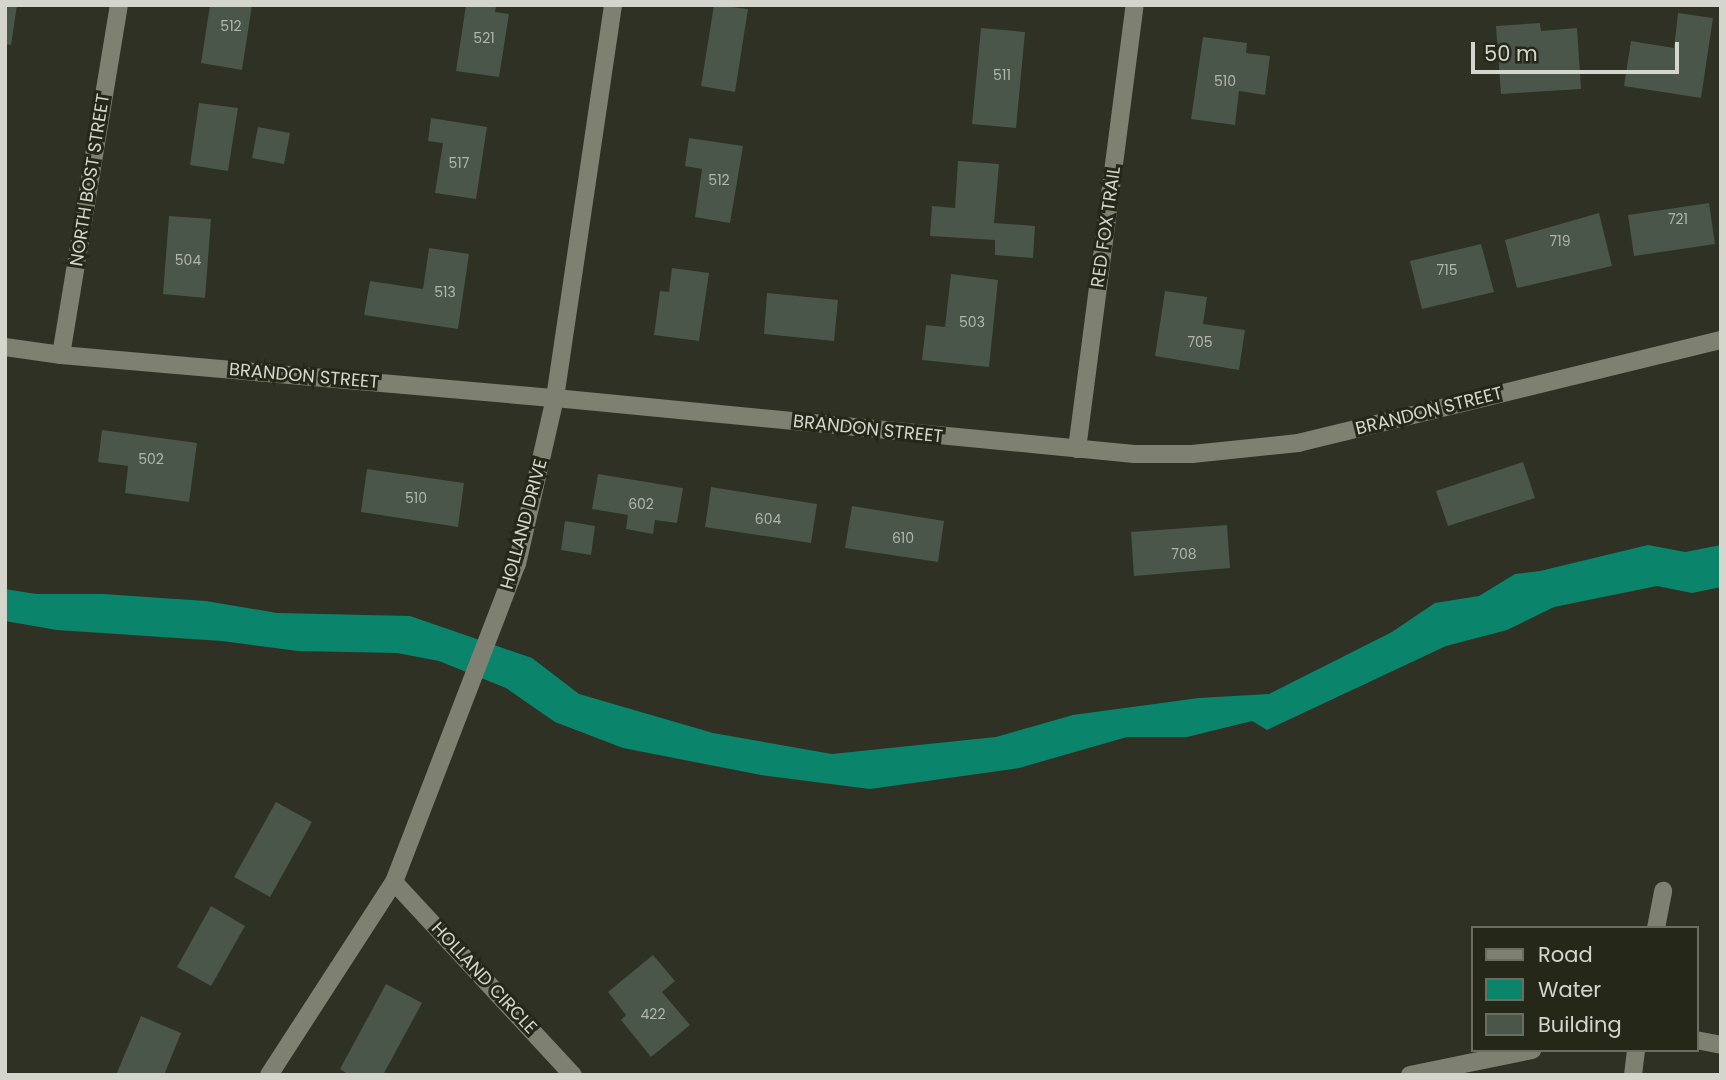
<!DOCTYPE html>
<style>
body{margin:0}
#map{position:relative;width:1726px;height:1080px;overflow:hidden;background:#2e3123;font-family:Poppins,sans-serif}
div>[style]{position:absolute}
.water>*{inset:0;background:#0b846c}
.building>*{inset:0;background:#495649}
.minor>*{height:18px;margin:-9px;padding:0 9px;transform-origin:9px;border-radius:9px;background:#7e8171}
span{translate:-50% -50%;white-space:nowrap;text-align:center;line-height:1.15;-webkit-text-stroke:6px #252719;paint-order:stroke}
.number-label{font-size:14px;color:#b1b6ac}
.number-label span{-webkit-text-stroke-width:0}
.street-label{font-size:18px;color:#d4d6cd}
.frame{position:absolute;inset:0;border:7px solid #d4d6cd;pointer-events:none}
.legend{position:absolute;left:1471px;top:926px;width:228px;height:126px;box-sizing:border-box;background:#252719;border:2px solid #6b6d61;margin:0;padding:9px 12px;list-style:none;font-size:21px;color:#d4d6cd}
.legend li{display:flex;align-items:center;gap:14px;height:35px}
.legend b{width:35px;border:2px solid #6b6d61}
.scale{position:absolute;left:1471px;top:42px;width:208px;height:32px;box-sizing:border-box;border:4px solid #d4d6cd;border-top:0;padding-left:9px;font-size:21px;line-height:24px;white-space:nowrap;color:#d4d6cd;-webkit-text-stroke:5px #252719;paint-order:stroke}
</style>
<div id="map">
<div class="water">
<i style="clip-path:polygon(1648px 545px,1685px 552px,1721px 545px,1721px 587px,1692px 593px,1657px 586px,1554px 607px,1507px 630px,1446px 646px,1267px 730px,1252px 721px,1187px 737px,1127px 737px,1019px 768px,870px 789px,761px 775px,623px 748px,555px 722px,506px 688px,439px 661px,397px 653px,298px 651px,222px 641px,57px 630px,5px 621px,5px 589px,36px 594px,103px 594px,206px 601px,277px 613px,410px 616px,532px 658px,579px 694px,713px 733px,832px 754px,996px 737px,1073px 715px,1199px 698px,1269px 694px,1392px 632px,1435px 603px,1479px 596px,1515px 574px,1540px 571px)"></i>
</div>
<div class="building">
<i style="clip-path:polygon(5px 5px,17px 5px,11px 45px,5px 44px)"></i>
<i style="clip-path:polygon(210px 5px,252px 5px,242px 70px,201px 63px)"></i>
<i style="clip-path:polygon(466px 5px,496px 5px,495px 12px,509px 14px,499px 77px,456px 71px)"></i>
<i style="clip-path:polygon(714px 5px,748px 9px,735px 92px,701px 86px)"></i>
<i style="clip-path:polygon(1678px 13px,1713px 18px,1701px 98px,1624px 86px,1631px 41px,1674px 48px)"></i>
<i style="clip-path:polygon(1540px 23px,1541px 31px,1577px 28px,1581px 89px,1501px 94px,1496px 26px)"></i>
<i style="clip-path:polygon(981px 28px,1025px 32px,1016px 128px,972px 124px)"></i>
<i style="clip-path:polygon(1203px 37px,1247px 43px,1246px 53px,1270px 56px,1265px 95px,1239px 91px,1235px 125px,1191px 119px)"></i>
<i style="clip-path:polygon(199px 103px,238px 108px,228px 171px,190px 165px)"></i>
<i style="clip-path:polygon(431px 118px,487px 127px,476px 199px,435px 193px,443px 143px,428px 141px)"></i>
<i style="clip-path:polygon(258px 127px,290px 133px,284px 164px,252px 158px)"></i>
<i style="clip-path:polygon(689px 138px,743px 146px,730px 223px,695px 217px,702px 169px,685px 166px)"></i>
<i style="clip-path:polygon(958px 161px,999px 164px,994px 223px,1035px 226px,1033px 258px,995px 255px,995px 240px,930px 236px,932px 206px,955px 208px)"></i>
<i style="clip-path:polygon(1709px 203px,1715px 244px,1634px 256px,1628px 215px)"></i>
<i style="clip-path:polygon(1599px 213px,1612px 266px,1517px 288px,1505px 240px)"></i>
<i style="clip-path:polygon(169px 216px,211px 219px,205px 298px,163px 294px)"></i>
<i style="clip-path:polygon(1481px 244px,1494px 292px,1422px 309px,1410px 261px)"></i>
<i style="clip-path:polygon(429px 248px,469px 254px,458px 329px,364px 315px,370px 281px,423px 289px)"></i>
<i style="clip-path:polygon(672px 268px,709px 273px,699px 341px,654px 335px,660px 291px,669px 292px)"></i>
<i style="clip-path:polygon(951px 274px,998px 280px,989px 367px,922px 360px,926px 325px,945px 327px)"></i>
<i style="clip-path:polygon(1165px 291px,1207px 297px,1203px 324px,1245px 330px,1239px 370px,1155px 356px)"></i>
<i style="clip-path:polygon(767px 293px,838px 300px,834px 341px,764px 334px)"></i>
<i style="clip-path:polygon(102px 430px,197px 443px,189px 502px,125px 493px,128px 466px,98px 462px)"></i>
<i style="clip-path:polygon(1523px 462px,1535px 498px,1448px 526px,1436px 491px)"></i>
<i style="clip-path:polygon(367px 469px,464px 483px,458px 527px,361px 512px)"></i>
<i style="clip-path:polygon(598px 474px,683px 488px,677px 523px,655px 520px,653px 534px,626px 529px,628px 515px,592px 509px)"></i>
<i style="clip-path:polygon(711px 487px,817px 504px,811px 543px,705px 527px)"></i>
<i style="clip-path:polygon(852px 506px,944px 521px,938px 562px,845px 548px)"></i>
<i style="clip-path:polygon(565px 521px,595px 526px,591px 555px,561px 550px)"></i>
<i style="clip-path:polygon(1227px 525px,1230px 568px,1134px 576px,1131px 532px)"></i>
<i style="clip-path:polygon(276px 802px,312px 822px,270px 897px,234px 877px)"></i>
<i style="clip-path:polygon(211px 906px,245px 926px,211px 986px,177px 967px)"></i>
<i style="clip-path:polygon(653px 955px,675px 981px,662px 992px,690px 1025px,651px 1057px,621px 1020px,626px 1015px,608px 992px)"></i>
<i style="clip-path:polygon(386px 984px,422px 1003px,383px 1075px,349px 1075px,340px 1069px)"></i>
<i style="clip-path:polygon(141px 1016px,181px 1033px,164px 1075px,116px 1075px)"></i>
</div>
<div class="minor">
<i style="left:5px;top:347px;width:57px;rotate:8.1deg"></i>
<i style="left:61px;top:355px;width:496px;rotate:5deg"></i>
<i style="left:555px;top:398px;width:582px;rotate:5.52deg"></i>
<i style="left:1134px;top:454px;width:58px"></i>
<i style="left:1192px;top:454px;width:107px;rotate:-5.9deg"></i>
<i style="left:1298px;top:443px;width:435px;rotate:-13.7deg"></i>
<i style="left:61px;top:355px;width:355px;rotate:-80.6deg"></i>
<i style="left:1077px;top:449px;width:448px;rotate:-82.6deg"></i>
<i style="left:394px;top:882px;width:263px;rotate:47.2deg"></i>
<i style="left:1656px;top:928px;width:38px;rotate:-79deg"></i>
<i style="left:1696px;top:1040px;width:25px;rotate:11deg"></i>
<i style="left:269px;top:1075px;width:230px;rotate:-57.1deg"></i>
<i style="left:394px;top:882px;width:341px;rotate:-68.9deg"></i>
<i style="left:517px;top:564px;width:170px;rotate:-77.1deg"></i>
<i style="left:555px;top:398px;width:397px;rotate:-81.6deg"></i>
<i style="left:1410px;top:1075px;width:125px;rotate:-11.6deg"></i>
<i style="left:1633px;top:1075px;width:25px;rotate:-83deg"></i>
</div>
<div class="number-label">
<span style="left:231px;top:26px">512</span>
<span style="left:484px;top:38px">521</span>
<span style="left:1002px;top:75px">511</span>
<span style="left:1225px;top:81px">510</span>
<span style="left:459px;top:163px">517</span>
<span style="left:719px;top:180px">512</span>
<span style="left:1678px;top:219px">721</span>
<span style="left:1560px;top:241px">719</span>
<span style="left:188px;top:260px">504</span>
<span style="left:1447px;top:270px">715</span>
<span style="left:445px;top:292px">513</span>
<span style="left:972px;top:322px">503</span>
<span style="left:1200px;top:342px">705</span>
<span style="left:151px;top:459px">502</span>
<span style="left:416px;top:498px">510</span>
<span style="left:641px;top:504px">602</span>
<span style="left:768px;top:519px">604</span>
<span style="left:903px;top:538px">610</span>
<span style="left:1184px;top:554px">708</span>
<span style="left:653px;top:1014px">422</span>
</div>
<div class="street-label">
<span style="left:90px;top:180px;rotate:-81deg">NORTH BOST STREET</span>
<span style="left:1106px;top:227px;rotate:-82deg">RED FOX TRAIL</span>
<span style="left:304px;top:376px;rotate:5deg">BRANDON STREET</span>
<span style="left:1429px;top:411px;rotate:-14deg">BRANDON STREET</span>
<span style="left:868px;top:429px;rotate:6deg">BRANDON STREET</span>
<span style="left:524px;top:524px;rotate:-75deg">HOLLAND DRIVE</span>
<span style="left:484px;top:978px;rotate:47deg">HOLLAND CIRCLE</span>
</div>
<div class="frame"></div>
<ul class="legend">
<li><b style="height:9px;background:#7e8171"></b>Road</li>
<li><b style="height:19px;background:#0b846c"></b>Water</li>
<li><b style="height:19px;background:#495649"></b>Building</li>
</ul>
<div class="scale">50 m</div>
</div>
